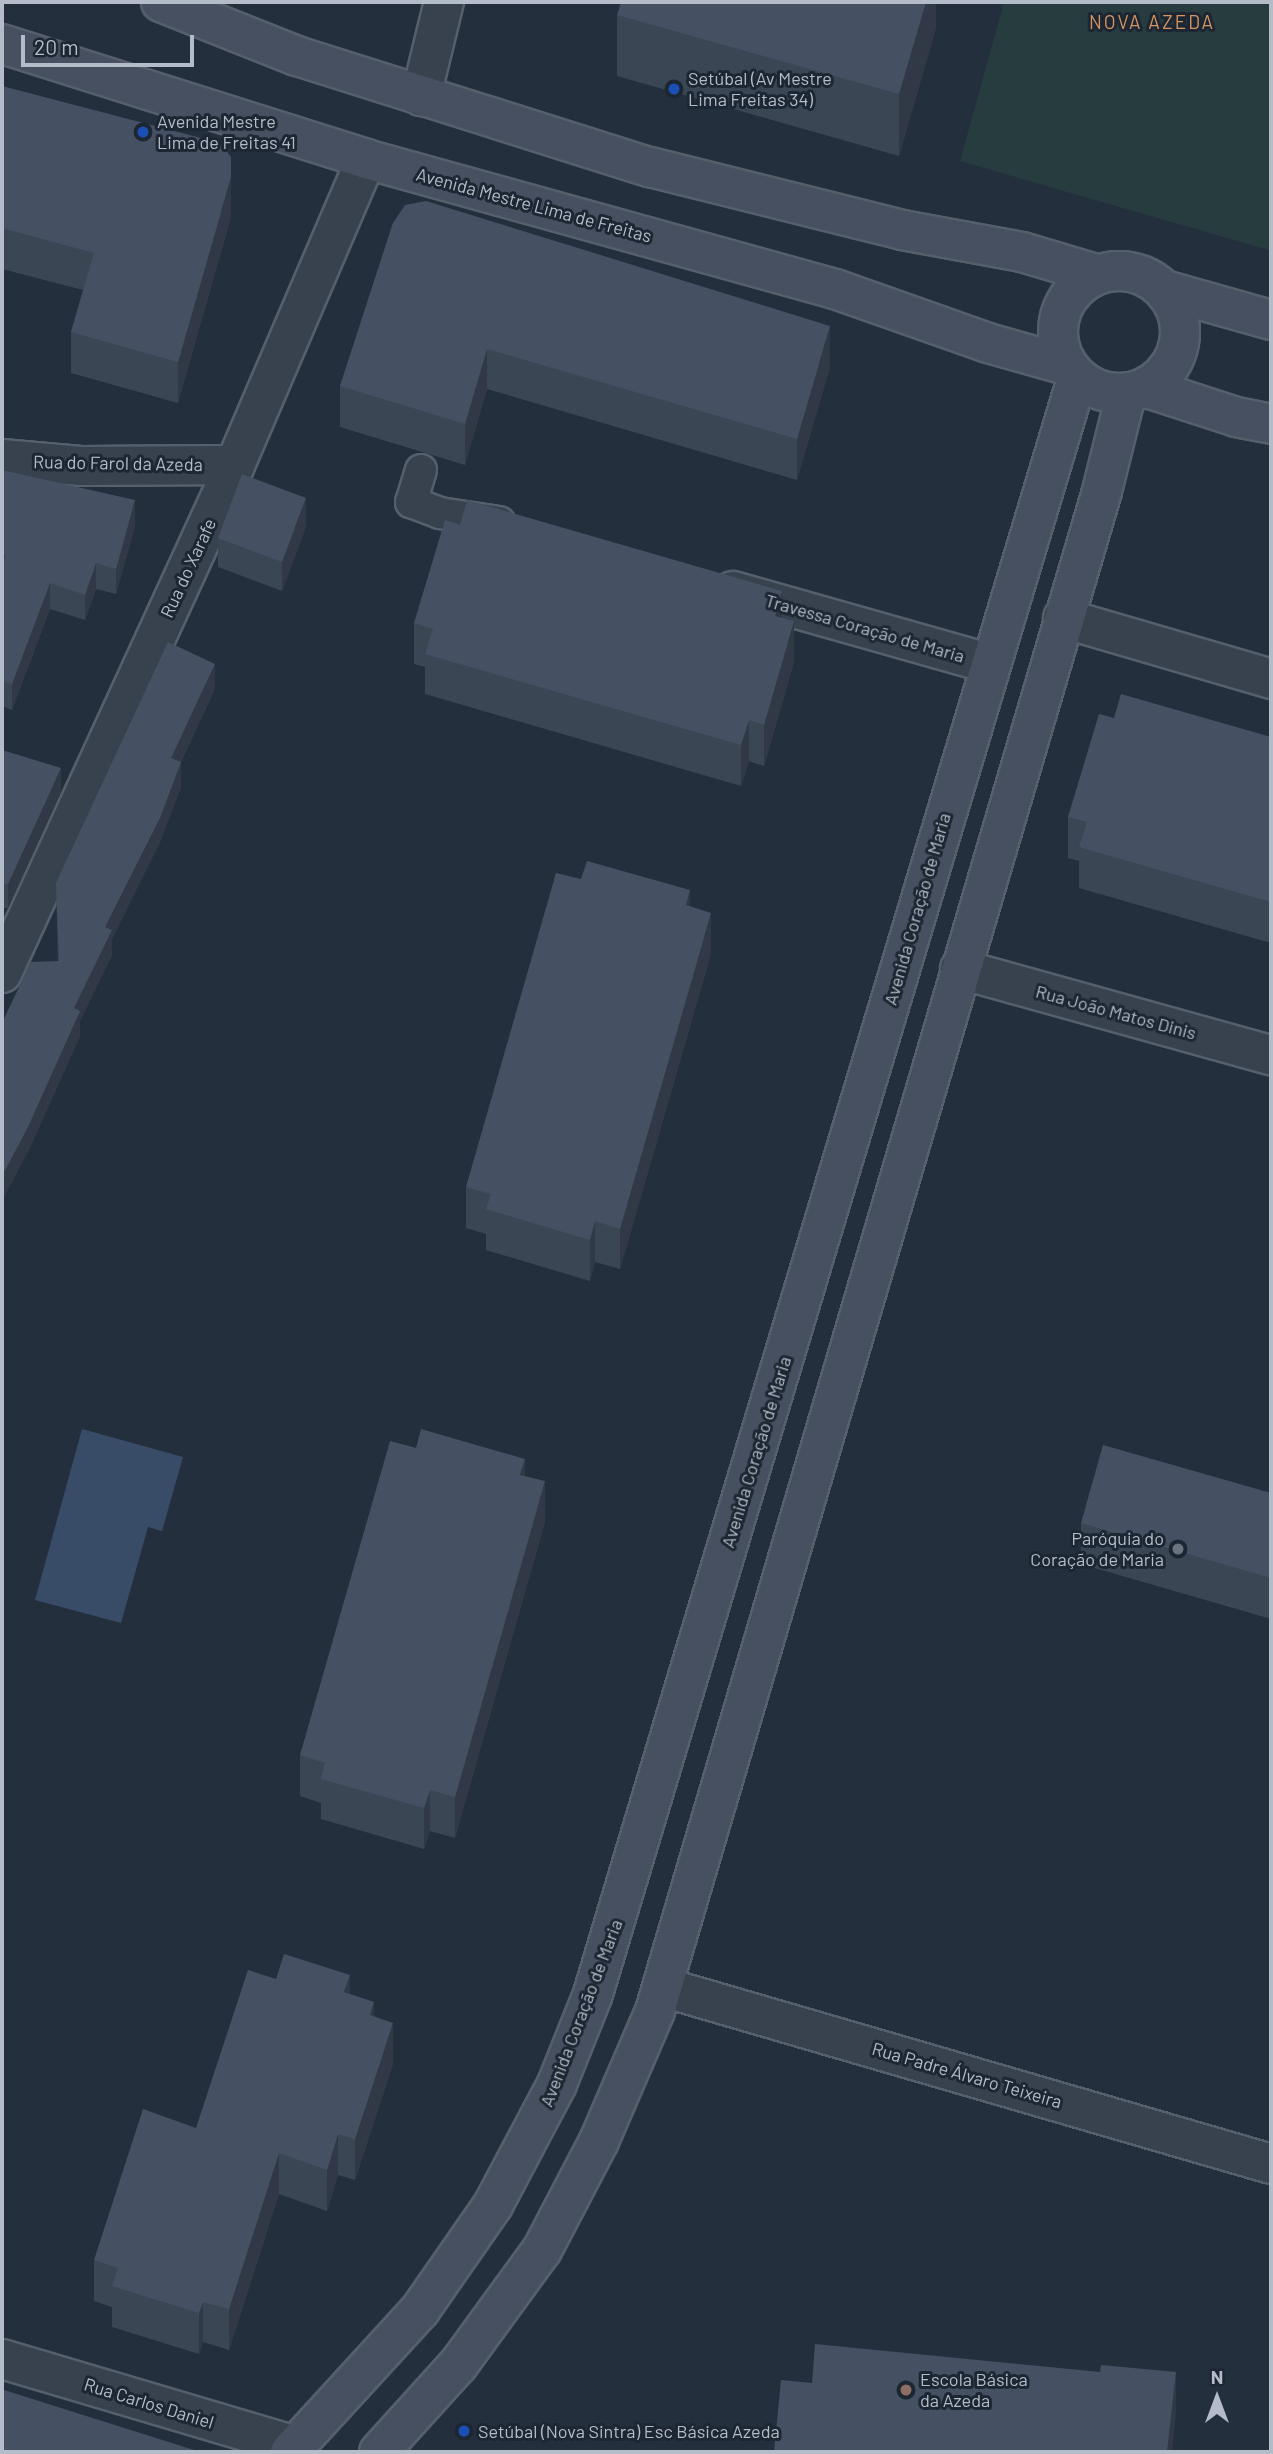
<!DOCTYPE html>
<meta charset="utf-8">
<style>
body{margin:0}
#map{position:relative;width:1273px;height:2454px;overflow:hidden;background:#242f3e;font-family:Barlow,sans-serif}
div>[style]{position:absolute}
.green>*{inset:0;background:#263c3f}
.water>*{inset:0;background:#394c67}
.roads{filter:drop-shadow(2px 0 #565f6c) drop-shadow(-2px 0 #565f6c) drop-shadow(0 2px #565f6c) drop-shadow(0 -2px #565f6c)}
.lane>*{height:30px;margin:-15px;padding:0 15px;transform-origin:15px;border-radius:15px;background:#38414e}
.street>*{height:38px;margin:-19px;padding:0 19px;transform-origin:19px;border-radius:19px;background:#38414e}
.secondary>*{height:38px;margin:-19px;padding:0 19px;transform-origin:19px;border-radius:19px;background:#465061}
.secondary>.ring{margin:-19px;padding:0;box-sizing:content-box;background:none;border:38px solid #465061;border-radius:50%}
.wall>*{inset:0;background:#3b4654}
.shaded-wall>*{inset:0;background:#303945}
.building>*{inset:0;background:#455162}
.dots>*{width:19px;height:19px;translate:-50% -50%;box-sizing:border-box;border:4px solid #1d2633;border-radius:50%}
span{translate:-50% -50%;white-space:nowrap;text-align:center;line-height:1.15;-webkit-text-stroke:6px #1d2633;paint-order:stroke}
.poi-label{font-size:18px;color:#b4bcc9}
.left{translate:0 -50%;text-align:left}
.right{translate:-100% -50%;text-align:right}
.street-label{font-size:18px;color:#b4bcc9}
.neighbourhood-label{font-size:19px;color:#d59563;letter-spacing:2px}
.frame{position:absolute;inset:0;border:4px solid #b4bcc9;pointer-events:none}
.north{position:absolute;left:1182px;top:2363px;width:70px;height:70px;-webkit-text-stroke:5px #1d2633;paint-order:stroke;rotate:0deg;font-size:19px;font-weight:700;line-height:28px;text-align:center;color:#b4bcc9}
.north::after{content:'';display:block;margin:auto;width:24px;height:32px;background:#b4bcc9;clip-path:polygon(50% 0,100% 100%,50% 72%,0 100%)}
.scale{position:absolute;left:21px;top:35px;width:173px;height:32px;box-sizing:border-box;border:4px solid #b4bcc9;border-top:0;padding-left:9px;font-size:21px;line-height:24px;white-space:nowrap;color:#b4bcc9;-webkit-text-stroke:5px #1d2633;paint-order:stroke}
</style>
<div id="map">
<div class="green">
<i style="clip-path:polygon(1004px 2px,1271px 2px,1269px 250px,960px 161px)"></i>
</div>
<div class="water">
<i style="clip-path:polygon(82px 1429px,183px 1457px,162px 1531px,148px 1527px,121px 1623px,35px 1600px)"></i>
</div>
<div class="roads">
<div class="lane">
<i style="left:421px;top:470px;width:34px;rotate:107deg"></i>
<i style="left:411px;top:502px;width:31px;rotate:21deg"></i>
<i style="left:440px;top:513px;width:60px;rotate:8.7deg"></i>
</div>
<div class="street">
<i style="left:421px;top:96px;width:97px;rotate:-76.3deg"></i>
<i style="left:2px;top:459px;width:79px;rotate:5.1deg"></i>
<i style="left:81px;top:466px;width:154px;rotate:-0.4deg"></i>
<i style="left:733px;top:591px;width:265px;rotate:15.8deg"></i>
<i style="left:1063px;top:618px;width:217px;rotate:16.3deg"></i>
<i style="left:960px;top:969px;width:323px;rotate:15.5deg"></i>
<i style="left:2px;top:973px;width:559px;rotate:-65.36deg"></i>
<i style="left:235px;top:465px;width:333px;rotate:-66.8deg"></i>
<i style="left:663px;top:1987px;width:633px;rotate:16.23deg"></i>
<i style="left:2px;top:2359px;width:307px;rotate:16.5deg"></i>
</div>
<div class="secondary">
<i style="left:161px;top:2px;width:146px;rotate:21.7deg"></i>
<i style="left:297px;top:56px;width:370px;rotate:17.5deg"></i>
<i style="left:650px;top:167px;width:260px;rotate:14deg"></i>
<i style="left:902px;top:230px;width:122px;rotate:10.4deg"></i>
<i style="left:1022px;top:252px;width:77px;rotate:16.6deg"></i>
<i style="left:2px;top:44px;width:382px;rotate:17.5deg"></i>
<i style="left:366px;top:159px;width:487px;rotate:15.5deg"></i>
<i style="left:835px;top:289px;width:162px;rotate:19.4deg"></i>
<i style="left:988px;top:343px;width:81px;rotate:15.8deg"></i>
<i class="ring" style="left:1058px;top:271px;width:84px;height:84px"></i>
<i style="left:1168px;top:291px;width:107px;rotate:15.7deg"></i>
<i style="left:1147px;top:388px;width:94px;rotate:18deg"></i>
<i style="left:1236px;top:417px;width:36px;rotate:11deg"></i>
<i style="left:290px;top:2452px;width:193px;rotate:-47.5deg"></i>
<i style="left:420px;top:2310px;width:128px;rotate:-55.2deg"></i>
<i style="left:493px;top:2205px;width:137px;rotate:-62.1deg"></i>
<i style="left:557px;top:2084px;width:97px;rotate:-68.2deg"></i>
<i style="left:593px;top:1994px;width:1686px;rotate:-73.32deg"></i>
<i style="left:379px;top:2452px;width:118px;rotate:-47.8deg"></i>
<i style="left:458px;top:2365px;width:142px;rotate:-53.9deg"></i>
<i style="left:542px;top:2250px;width:123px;rotate:-62.4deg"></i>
<i style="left:599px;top:2141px;width:142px;rotate:-66.7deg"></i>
<i style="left:655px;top:2011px;width:1584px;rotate:-73.61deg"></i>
<i style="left:1102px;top:491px;width:99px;rotate:-76deg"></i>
</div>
</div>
<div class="wall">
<i style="clip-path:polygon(936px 2px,936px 28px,899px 156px,617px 76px,617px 15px)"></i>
<i style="clip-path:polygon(2px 86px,231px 217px,178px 403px,71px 373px,71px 332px,83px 290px,2px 269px)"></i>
<i style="clip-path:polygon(393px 223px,830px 367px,797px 480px,487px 389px,465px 465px,340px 427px,340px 386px)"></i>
<i style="clip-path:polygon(2px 470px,135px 526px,116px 594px,96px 589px,85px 620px,50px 609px,12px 710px,2px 706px)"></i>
<i style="clip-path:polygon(306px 527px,282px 591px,218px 567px,218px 538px)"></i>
<i style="clip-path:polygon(782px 618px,794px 662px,764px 766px,749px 761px,741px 786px,425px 694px,425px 667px,414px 664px,414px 623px)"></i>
<i style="clip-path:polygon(215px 689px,181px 762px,181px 787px,160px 842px,112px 939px,112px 955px,80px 1021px,80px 1036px,28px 1152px,58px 961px,56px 883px)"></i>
<i style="clip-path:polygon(1114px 718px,1271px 737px,1271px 943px,1079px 888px,1079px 861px,1068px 858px,1068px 817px)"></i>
<i style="clip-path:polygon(2px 750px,61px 792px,8px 908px,2px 908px)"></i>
<i style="clip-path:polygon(690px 907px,711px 954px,620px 1269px,595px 1262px,590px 1281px,486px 1250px,486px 1234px,466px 1228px,466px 1187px)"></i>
<i style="clip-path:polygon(525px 1476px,545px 1522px,455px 1838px,430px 1831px,424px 1849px,321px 1819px,321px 1803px,300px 1796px,300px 1755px)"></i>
<i style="clip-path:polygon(1271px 1493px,1271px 1619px,1081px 1564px,1081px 1523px)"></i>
<i style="clip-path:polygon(276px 1979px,374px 2017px,393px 2064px,355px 2180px,338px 2175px,327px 2211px,279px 2194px,229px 2350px,203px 2342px,199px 2354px,112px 2327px,112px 2307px,94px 2301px,94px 2260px,196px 2128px)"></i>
</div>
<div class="shaded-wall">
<i style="clip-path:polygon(926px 2px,936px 2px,936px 28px,899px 156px,899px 94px)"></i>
<i style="clip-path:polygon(231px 177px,231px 217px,178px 403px,178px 362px)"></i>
<i style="clip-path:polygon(830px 326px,830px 367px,797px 480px,797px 439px)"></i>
<i style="clip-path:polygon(487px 349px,487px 389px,465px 465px,465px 424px)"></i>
<i style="clip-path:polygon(306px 498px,306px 527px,282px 591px,282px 562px)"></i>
<i style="clip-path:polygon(135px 500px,135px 526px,116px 594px,116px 569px)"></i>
<i style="clip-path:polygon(96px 563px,96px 589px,85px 620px,85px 595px)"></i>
<i style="clip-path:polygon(50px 583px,50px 609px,12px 710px,12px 684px)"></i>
<i style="clip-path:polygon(782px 591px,782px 632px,775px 616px)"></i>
<i style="clip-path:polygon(794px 621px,794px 662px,764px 766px,764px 725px)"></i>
<i style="clip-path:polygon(215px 664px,215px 689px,171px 783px,171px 758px)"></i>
<i style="clip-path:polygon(749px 720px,749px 761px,741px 786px,741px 745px)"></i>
<i style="clip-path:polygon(181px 762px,181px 787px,160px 842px,112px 939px,112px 955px,80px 1021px,80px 1036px,28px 1152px,2px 1201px,2px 1176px,74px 1008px,105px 927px)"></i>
<i style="clip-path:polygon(61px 768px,61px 792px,8px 908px,8px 884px)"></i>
<i style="clip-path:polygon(690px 890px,690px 931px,686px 905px)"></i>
<i style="clip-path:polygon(711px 913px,711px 954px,620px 1269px,620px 1229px)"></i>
<i style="clip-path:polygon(595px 1221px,595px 1262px,590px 1281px,590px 1240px)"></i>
<i style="clip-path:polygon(525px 1459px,525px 1500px,520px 1475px)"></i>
<i style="clip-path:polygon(545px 1481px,545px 1522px,455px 1838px,455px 1797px)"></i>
<i style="clip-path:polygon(430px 1790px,430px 1831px,424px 1849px,424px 1808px)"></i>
<i style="clip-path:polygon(350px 1975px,350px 2015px,344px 1992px)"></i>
<i style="clip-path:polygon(374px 2002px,374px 2042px,370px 2015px)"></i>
<i style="clip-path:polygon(393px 2023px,393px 2064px,355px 2180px,355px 2139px)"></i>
<i style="clip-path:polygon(338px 2134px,338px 2175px,327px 2211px,327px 2170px)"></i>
<i style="clip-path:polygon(279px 2153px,279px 2194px,229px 2350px,229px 2309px)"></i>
<i style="clip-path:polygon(203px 2302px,203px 2342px,199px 2354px,199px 2313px)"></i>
<i style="clip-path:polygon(1176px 2372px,1176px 2413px,1172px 2452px,1167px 2452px)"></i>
</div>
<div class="building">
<i style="clip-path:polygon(621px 2px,926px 2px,899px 94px,617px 15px)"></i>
<i style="clip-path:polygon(2px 86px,220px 143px,231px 157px,231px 177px,178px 362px,71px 332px,94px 253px,2px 228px)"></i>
<i style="clip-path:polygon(426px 201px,830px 326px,797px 439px,487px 349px,465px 424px,340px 386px,393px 223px,405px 205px)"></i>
<i style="clip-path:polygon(2px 470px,135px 500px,116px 569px,96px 563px,85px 595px,50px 583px,12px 684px,2px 681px,2px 570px,6px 555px,2px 555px)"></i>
<i style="clip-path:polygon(242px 474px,306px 498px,282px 562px,218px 538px)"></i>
<i style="clip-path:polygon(467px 500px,782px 591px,775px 616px,794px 621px,764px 725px,749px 720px,741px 745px,425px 654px,433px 629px,414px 623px,445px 520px,460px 525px)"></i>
<i style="clip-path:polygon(168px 642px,215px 664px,171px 758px,181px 762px,160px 818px,105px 927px,112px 930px,74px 1008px,80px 1011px,28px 1127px,2px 1176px,2px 1023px,31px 962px,59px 961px,56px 883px)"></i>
<i style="clip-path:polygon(1121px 694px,1271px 737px,1271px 902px,1079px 847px,1087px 822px,1068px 817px,1099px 714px,1114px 718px)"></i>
<i style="clip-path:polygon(2px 750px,61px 768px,8px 884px,2px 884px)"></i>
<i style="clip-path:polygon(587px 861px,690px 890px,686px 905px,711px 913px,620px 1229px,595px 1221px,590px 1240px,486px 1209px,491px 1194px,466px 1187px,556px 873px,581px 879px)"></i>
<i style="clip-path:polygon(421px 1429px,525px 1459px,520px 1475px,545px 1481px,455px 1797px,430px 1790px,424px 1808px,321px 1779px,325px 1763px,300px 1755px,390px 1441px,416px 1448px)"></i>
<i style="clip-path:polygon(1103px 1445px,1271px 1493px,1271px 1578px,1081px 1523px)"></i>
<i style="clip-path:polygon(284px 1954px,350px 1975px,344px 1992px,374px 2002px,370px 2015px,393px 2023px,355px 2139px,338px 2134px,327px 2170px,279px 2153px,229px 2309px,203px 2302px,199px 2313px,112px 2286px,118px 2268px,94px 2260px,143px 2109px,196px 2128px,248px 1970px,276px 1979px)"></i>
<i style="clip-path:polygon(815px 2344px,1100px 2372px,1101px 2365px,1176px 2372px,1167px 2452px,774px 2452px,781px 2380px,812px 2383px)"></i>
<i style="clip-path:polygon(4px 2390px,194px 2450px,192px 2452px,2px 2452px,2px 2401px)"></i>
</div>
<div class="dots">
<i style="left:674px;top:89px;background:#1a4fb4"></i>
<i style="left:143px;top:132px;background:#1a4fb4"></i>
<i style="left:1178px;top:1549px;background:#6b7280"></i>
<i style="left:906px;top:2390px;background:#8d6e63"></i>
<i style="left:464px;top:2431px;background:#1a4fb4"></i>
</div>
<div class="poi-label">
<span class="left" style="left:688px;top:89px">Setúbal (Av Mestre<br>Lima Freitas 34)</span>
<span class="left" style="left:157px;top:132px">Avenida Mestre<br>Lima de Freitas 41</span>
<span class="right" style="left:1164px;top:1549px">Paróquia do<br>Coração de Maria</span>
<span class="left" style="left:920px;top:2390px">Escola Básica<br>da Azeda</span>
<span class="left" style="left:478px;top:2431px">Setúbal (Nova Sintra) Esc Básica Azeda</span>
</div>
<div class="street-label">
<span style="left:534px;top:205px;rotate:15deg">Avenida Mestre Lima de Freitas</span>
<span style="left:118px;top:463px;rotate:1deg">Rua do Farol da Azeda</span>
<span style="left:188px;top:568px;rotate:-65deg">Rua do Xarafe</span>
<span style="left:865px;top:628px;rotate:16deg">Travessa Coração de Maria</span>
<span style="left:917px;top:909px;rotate:-74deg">Avenida Coração de Maria</span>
<span style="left:1116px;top:1012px;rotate:15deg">Rua João Matos Dinis</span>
<span style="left:756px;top:1452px;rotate:-73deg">Avenida Coração de Maria</span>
<span style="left:581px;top:2013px;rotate:-69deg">Avenida Coração de Maria</span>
<span style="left:967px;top:2075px;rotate:16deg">Rua Padre Álvaro Teixeira</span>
<span style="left:149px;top:2403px;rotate:17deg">Rua Carlos Daniel</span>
</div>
<div class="neighbourhood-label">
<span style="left:1152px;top:22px">NOVA AZEDA</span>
</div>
<div class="frame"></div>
<div class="north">N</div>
<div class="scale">20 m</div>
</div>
